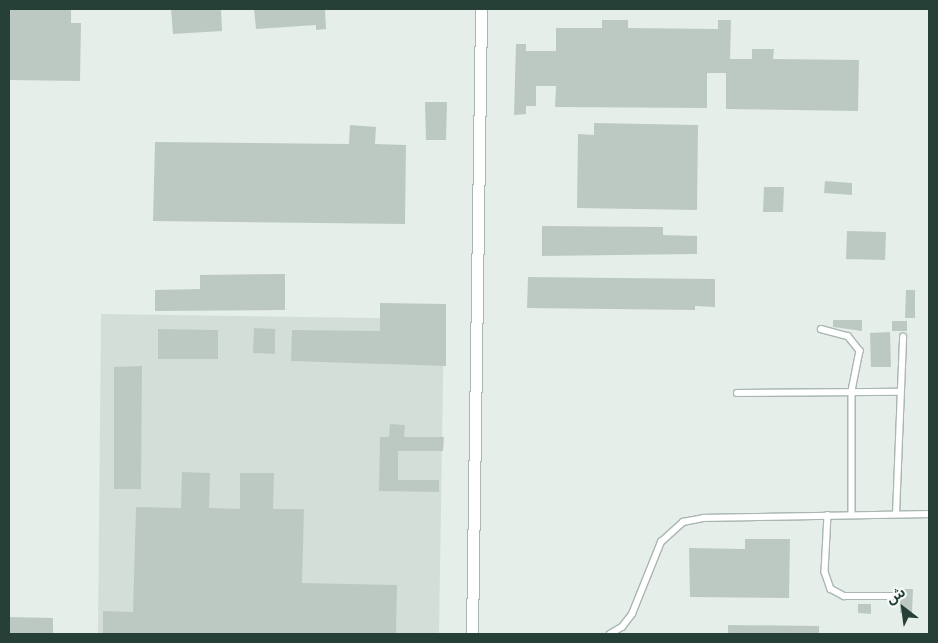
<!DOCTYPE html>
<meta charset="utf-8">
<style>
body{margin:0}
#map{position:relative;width:938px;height:643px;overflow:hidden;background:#e6eeea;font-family:Barlow,"Noto Sans Arabic",sans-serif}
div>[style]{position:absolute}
.built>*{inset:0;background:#d4ded9}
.building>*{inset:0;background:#bcc9c3}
.roads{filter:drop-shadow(1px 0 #a9b6b1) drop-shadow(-1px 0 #a9b6b1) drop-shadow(0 1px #a9b6b1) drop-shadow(0 -1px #a9b6b1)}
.lane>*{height:5.5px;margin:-2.75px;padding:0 2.75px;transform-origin:2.75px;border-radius:2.75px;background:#fff}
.street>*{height:11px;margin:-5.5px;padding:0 5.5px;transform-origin:5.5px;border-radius:5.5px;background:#fff}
span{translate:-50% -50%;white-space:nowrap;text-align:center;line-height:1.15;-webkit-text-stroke:5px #f7fbf9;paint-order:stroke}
.frame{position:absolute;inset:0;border:10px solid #264037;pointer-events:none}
.north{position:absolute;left:878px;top:583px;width:50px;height:50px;-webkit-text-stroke:4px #f7fbf9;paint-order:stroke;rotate:330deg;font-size:14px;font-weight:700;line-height:20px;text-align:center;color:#264037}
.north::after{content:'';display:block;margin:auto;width:18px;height:22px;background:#264037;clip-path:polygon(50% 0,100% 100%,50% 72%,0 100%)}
</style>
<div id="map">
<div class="built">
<i style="clip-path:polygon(101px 314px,444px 319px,439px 634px,98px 634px)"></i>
</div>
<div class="building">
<i style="clip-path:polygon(9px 9px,71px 9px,71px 23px,81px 23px,80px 81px,9px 80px)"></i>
<i style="clip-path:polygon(171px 9px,221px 9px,222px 31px,173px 34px)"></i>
<i style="clip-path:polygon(254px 9px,325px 9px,326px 29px,316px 30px,316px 25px,256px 29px)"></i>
<i style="clip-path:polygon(602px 20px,628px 20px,628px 28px,718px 29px,718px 20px,731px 20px,730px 59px,752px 59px,752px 49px,774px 49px,773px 59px,859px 60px,858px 111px,726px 109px,726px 73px,707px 73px,707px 108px,555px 107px,556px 86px,536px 86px,536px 106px,526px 106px,526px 114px,514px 115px,516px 44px,526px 44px,526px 51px,556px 51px,556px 28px,602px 28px)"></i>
<i style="clip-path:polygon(425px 102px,447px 102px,446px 140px,426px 140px)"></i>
<i style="clip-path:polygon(594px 123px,698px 125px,697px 210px,577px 208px,578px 134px,594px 135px)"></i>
<i style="clip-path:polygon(350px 125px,376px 127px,375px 144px,406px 145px,405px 224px,153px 221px,155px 142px,349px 144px)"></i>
<i style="clip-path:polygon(825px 181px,852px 183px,852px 195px,824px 193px)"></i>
<i style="clip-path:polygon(764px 187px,784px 187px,783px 212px,763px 212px)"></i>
<i style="clip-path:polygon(542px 226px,663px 227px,663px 235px,697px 236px,697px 254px,542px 256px)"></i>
<i style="clip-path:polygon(847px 231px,886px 232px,885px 260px,846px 259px)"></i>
<i style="clip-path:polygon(285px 274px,285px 310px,155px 311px,155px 290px,200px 289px,200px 275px)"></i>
<i style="clip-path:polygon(528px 277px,715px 279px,715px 307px,695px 306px,695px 310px,527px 308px)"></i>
<i style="clip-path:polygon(906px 290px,915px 290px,915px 318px,905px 318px)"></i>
<i style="clip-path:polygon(380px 303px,446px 304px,446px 366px,291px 361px,292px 330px,380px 331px)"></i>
<i style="clip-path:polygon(833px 320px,862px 320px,862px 331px,833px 327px)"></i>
<i style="clip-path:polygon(892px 321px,907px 321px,907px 331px,892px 331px)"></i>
<i style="clip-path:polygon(254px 328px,275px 329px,275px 354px,253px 353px)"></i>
<i style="clip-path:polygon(158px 329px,218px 330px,218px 359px,158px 359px)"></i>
<i style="clip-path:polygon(890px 332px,891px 367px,871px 367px,870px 333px)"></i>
<i style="clip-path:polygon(142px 366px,141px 489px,114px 489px,114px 367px)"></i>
<i style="clip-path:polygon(390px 424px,405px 425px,404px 437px,444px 437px,443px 451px,398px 451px,398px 480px,439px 480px,439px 492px,379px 491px,380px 437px,389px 437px)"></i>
<i style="clip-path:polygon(182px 472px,210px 473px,209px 508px,240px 509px,240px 473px,274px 473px,273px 509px,304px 509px,302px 583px,397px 585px,396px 634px,103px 634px,103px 611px,133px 612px,136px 507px,181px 508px)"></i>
<i style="clip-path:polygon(745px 539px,790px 539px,789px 598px,690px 597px,689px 548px,745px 549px)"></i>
<i style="clip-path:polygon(900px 589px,913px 589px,912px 613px,900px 613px)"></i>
<i style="clip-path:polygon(858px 604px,871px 604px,871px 614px,858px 613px)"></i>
<i style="clip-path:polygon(9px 617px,53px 618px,53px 634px,9px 634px)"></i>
<i style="clip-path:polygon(728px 625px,819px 626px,819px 634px,728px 634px)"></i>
</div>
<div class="roads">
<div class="lane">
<i style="left:821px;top:329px;width:28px;rotate:15deg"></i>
<i style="left:848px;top:336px;width:19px;rotate:51deg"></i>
<i style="left:860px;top:351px;width:41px;rotate:101.3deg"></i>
<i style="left:852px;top:391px;width:124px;rotate:90deg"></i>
<i style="left:737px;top:393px;width:163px;rotate:-0.4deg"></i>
<i style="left:896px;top:514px;width:177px;rotate:-87.7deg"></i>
<i style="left:828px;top:515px;width:57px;rotate:93deg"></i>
<i style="left:825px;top:572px;width:18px;rotate:71deg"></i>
<i style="left:831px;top:589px;width:15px;rotate:28deg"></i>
<i style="left:844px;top:596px;width:49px"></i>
<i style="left:610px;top:634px;width:14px;rotate:-30deg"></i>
<i style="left:622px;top:627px;width:16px;rotate:-52deg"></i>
<i style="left:632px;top:614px;width:78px;rotate:-68.1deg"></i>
<i style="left:661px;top:542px;width:30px;rotate:-42deg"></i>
<i style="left:683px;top:522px;width:20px;rotate:-11deg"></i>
<i style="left:703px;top:518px;width:226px;rotate:-1deg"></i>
</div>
<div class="street">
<i style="left:472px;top:634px;width:625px;rotate:-89.17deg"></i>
</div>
</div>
<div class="frame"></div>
<div class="north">ش</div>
</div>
